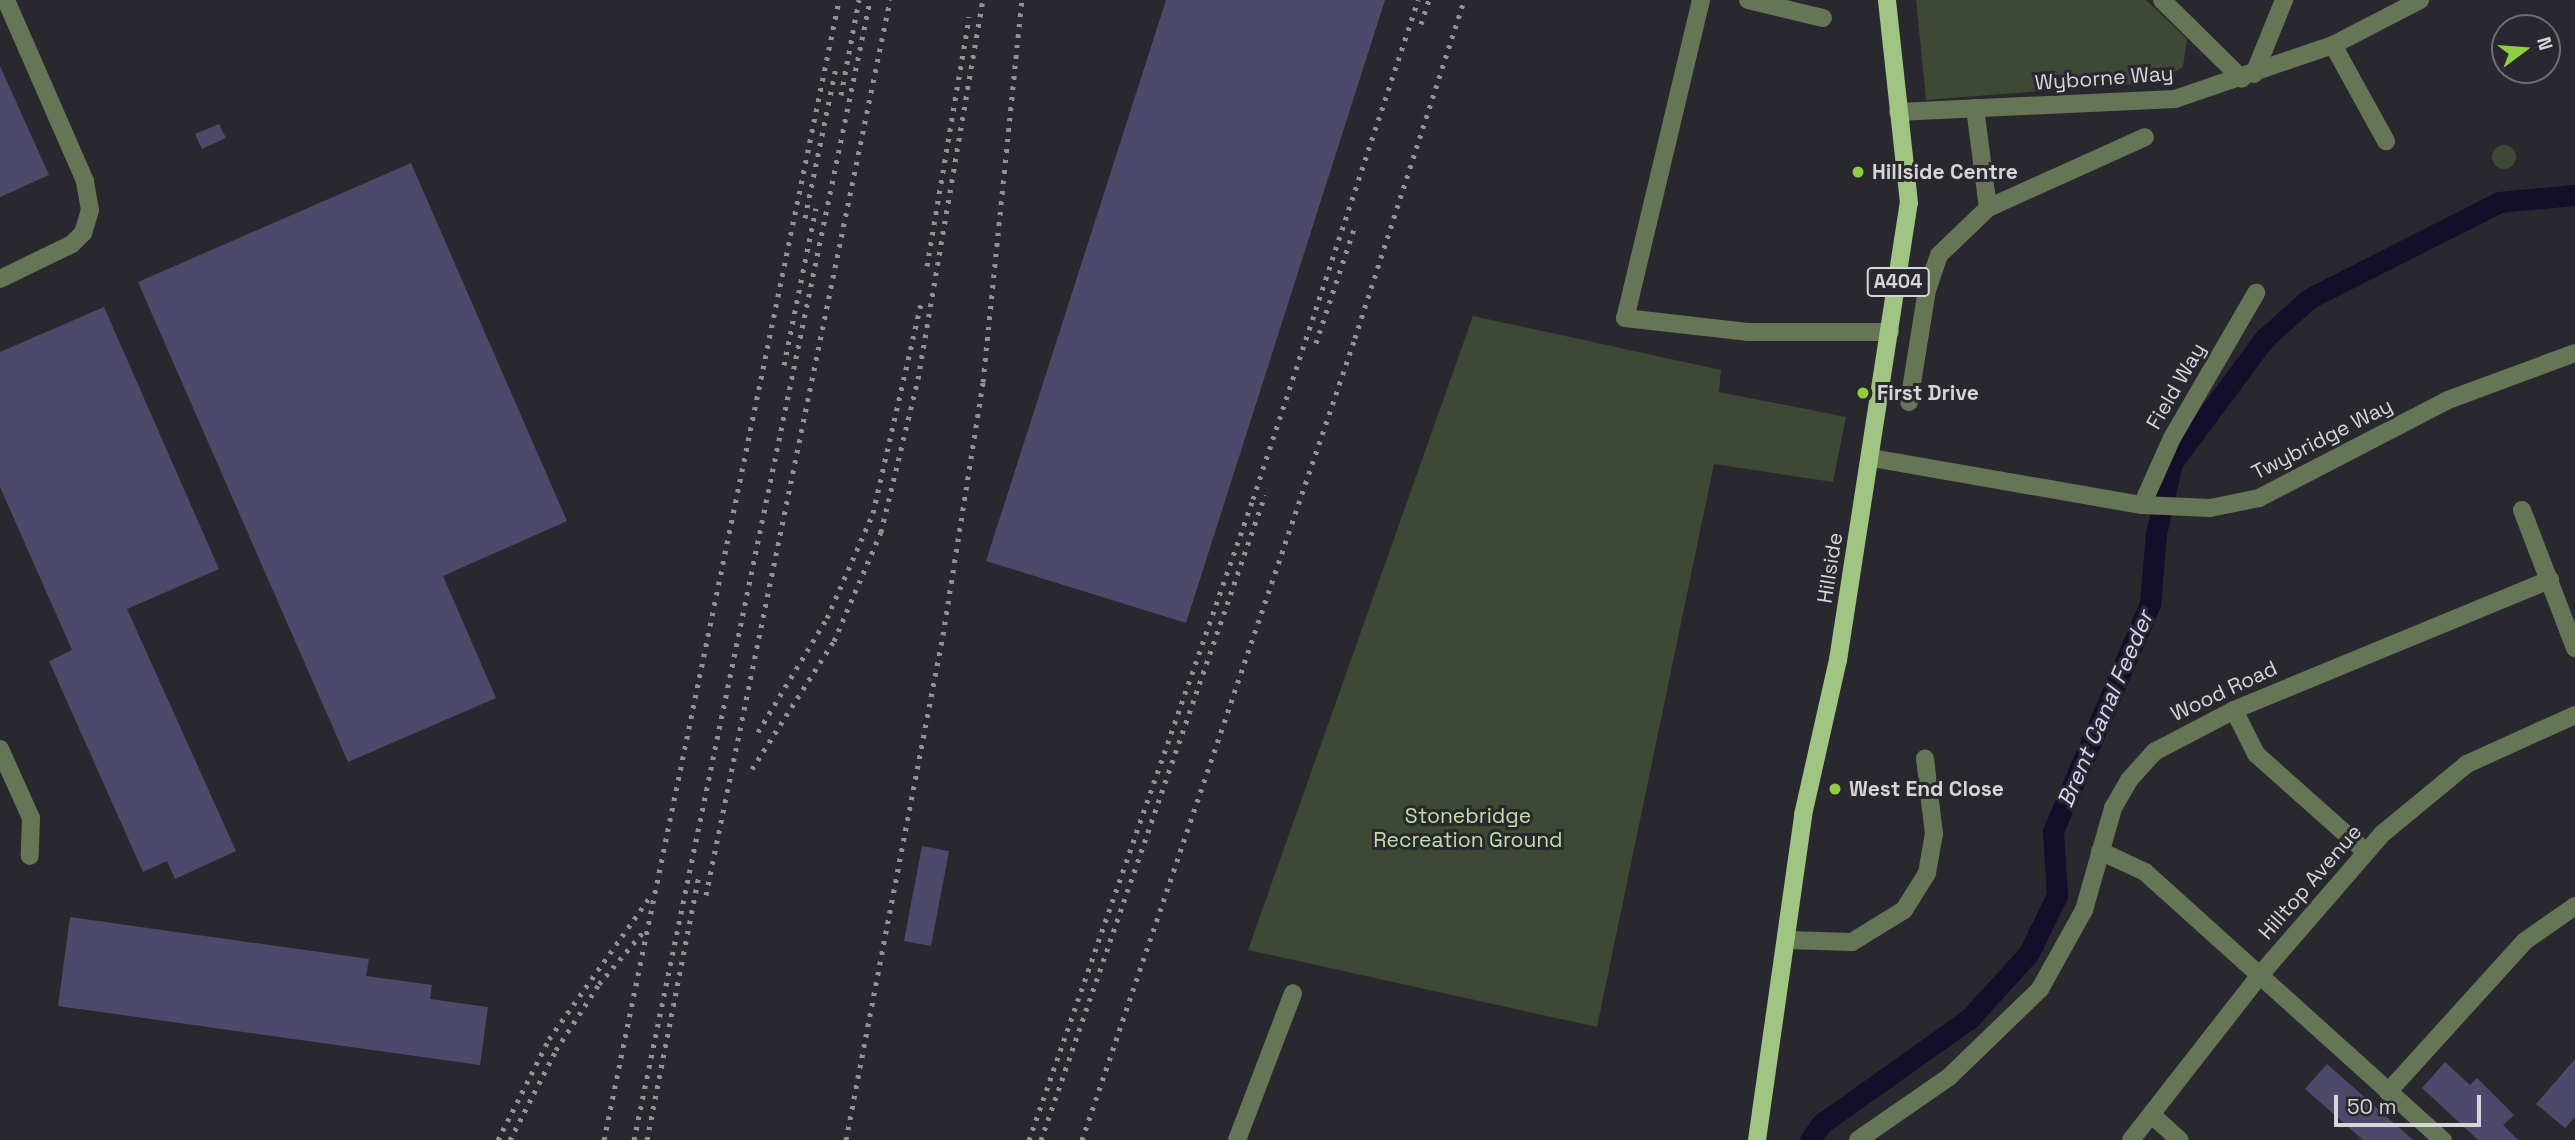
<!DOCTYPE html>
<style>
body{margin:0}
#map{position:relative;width:2575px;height:1140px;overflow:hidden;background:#29282e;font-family:"Space Grotesk",sans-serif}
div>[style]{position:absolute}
.green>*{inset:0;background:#3d4934}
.round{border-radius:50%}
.canal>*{height:21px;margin:-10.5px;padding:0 10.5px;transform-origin:10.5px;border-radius:10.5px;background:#130e2a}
.building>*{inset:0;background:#4c496a}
.minor>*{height:18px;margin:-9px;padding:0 9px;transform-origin:9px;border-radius:9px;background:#657657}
.major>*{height:18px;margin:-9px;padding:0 9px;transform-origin:9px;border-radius:9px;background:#a0c482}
.rail>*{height:5px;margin-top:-2.5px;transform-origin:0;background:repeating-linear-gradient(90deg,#929195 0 3.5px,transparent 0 10.5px)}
.dots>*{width:19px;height:19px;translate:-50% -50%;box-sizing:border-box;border:4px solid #29282e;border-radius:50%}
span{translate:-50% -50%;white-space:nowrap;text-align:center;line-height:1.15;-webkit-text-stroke:6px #29282e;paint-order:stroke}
.shield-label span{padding:2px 5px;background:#29282e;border:2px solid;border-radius:5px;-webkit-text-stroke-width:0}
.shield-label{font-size:19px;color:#d6d5d9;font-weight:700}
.street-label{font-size:21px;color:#d6d5d9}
.poi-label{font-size:21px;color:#d6d5d9;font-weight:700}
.left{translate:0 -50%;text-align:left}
.park-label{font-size:21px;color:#c0e0a5}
.water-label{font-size:23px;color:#d5d3f9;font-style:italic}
.north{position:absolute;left:2491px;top:14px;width:70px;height:70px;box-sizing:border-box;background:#29282e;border:2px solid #6e6d72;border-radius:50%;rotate:74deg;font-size:19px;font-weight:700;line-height:28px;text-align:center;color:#d6d5d9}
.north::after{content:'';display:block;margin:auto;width:24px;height:32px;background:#8dce45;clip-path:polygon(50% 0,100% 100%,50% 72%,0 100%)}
.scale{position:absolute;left:2334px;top:1095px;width:147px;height:32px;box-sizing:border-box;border:4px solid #d6d5d9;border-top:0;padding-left:9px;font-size:21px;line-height:24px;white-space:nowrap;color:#d6d5d9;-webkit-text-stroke:5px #29282e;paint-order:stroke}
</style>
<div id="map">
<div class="green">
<i style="clip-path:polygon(1916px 0,2146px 0,2187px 39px,2183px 67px,2158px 82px,1926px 100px)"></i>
<i class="round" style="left:2492px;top:145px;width:24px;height:24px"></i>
<i style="clip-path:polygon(1473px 316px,1721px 370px,1719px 392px,1846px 417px,1833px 482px,1714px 464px,1597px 1027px,1248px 950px)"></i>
</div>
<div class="canal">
<i style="left:1810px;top:1140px;width:19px;rotate:-55deg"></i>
<i style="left:1821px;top:1124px;width:181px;rotate:-35.4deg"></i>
<i style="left:1969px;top:1019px;width:89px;rotate:-47.7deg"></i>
<i style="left:2029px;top:953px;width:64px;rotate:-64.2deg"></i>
<i style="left:2057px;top:895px;width:64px;rotate:-93.6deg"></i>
<i style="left:2053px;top:831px;width:247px;rotate:-66.9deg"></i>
<i style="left:2150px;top:604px;width:70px;rotate:-85.1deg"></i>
<i style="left:2156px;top:534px;width:73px;rotate:-77.3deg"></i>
<i style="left:2172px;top:463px;width:156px;rotate:-53.4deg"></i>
<i style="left:2265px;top:338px;width:60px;rotate:-41.6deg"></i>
<i style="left:2310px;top:298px;width:212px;rotate:-26.9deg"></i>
<i style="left:2499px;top:202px;width:76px;rotate:-5.3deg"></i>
</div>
<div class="building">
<i style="clip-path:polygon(1166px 0,1385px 0,1186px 623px,986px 561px)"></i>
<i style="clip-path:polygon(0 66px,49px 175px,0 197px)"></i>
<i style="clip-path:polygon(219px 124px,226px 138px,202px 149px,195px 134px)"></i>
<i style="clip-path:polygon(411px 163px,567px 521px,443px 576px,496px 698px,348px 762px,138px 282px)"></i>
<i style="clip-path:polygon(104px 307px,219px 569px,127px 609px,236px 851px,175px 879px,167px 861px,143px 872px,49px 661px,72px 650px,0 487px,0 352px)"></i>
<i style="clip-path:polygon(922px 846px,949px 851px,931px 946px,904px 941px)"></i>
<i style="clip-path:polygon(70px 917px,369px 959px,366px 976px,432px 985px,430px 999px,488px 1007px,480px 1065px,58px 1006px)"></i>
<i style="clip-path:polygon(2575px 1059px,2575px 1117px,2565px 1128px,2536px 1104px)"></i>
<i style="clip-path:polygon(2445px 1062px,2470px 1085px,2477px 1078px,2514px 1115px,2503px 1125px,2518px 1140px,2478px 1140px,2422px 1088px)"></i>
<i style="clip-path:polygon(2327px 1064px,2413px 1140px,2363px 1140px,2305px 1089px)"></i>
</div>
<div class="minor">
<i style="left:1701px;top:0;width:327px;rotate:103.4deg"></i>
<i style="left:1625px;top:318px;width:123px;rotate:6.5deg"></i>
<i style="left:1747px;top:332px;width:143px"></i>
<i style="left:1748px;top:0;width:77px;rotate:13.5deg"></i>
<i style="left:2162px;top:0;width:112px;rotate:44.6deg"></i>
<i style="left:2333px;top:45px;width:110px;rotate:61.1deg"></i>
<i style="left:2254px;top:74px;width:80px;rotate:-67.9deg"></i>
<i style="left:1975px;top:108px;width:101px;rotate:82.6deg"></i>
<i style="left:1898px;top:112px;width:277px;rotate:-2.7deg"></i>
<i style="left:2175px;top:99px;width:167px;rotate:-18.9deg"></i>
<i style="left:2333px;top:45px;width:98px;rotate:-27.3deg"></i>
<i style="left:0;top:279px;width:80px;rotate:-25.9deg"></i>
<i style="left:72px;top:244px;width:16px;rotate:-45deg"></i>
<i style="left:83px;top:233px;width:24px;rotate:-73deg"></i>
<i style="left:90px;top:210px;width:29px;rotate:-100deg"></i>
<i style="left:85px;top:181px;width:197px;rotate:-113.6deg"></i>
<i style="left:1909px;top:402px;width:113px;rotate:-80.9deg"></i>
<i style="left:1927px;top:290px;width:37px;rotate:-71deg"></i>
<i style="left:1939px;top:255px;width:68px;rotate:-43.8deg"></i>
<i style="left:1988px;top:208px;width:172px;rotate:-24.3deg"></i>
<i style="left:1872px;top:458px;width:274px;rotate:9.9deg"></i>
<i style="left:2142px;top:505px;width:68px;rotate:2.5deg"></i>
<i style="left:2210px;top:508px;width:50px;rotate:-11.5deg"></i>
<i style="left:2259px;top:498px;width:213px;rotate:-27.4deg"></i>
<i style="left:2448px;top:400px;width:135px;rotate:-20.3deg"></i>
<i style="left:2142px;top:505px;width:73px;rotate:-65.9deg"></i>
<i style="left:2172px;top:438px;width:168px;rotate:-59.9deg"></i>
<i style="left:2522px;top:510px;width:148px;rotate:69deg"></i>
<i style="left:2234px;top:710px;width:49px;rotate:63.4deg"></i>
<i style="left:2256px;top:754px;width:147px;rotate:41.7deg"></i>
<i style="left:0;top:749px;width:76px;rotate:65.8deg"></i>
<i style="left:31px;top:818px;width:38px;rotate:92deg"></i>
<i style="left:2100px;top:851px;width:50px;rotate:25deg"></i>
<i style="left:2145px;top:872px;width:401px;rotate:42deg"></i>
<i style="left:1786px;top:940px;width:66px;rotate:1.7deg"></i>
<i style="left:1852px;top:942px;width:61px;rotate:-31.6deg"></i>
<i style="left:1904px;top:910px;width:44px;rotate:-58.1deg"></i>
<i style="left:1927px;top:873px;width:40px;rotate:-80deg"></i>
<i style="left:1934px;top:834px;width:76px;rotate:-96.8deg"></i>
<i style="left:2388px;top:1092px;width:204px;rotate:-47.8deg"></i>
<i style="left:2525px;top:941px;width:61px;rotate:-35deg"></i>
<i style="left:2153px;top:1116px;width:36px;rotate:42deg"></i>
<i style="left:1237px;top:1140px;width:157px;rotate:-69.1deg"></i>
<i style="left:1858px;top:1140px;width:111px;rotate:-34.7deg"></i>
<i style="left:1949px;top:1077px;width:127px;rotate:-44deg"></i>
<i style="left:2040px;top:989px;width:90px;rotate:-60.9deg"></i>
<i style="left:2084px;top:910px;width:106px;rotate:-74.1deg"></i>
<i style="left:2113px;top:808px;width:32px;rotate:-60deg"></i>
<i style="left:2129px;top:780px;width:38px;rotate:-48deg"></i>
<i style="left:2154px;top:752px;width:90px;rotate:-27.7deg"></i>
<i style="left:2234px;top:710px;width:342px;rotate:-22.4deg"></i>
<i style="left:2131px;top:1140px;width:209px;rotate:-52deg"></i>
<i style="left:2260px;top:975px;width:186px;rotate:-49.1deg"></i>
<i style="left:2382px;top:834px;width:110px;rotate:-39.5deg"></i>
<i style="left:2467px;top:764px;width:119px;rotate:-24.4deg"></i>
</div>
<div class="major">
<i style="left:1757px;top:1140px;width:328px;rotate:-81.9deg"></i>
<i style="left:1803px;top:815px;width:159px;rotate:-77.3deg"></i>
<i style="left:1838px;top:660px;width:462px;rotate:-81.2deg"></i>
<i style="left:1909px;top:203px;width:204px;rotate:-96.2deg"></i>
</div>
<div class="rail">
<i style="left:1421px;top:24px;width:25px;rotate:-72deg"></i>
<i style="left:841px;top:95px;width:97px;rotate:-79.3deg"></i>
<i style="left:805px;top:218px;width:154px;rotate:-78.4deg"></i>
<i style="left:927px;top:266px;width:253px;rotate:-80.4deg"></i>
<i style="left:1316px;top:343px;width:123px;rotate:-71.6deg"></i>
<i style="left:784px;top:365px;width:160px;rotate:-78.5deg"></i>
<i style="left:758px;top:732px;width:133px;rotate:-58.8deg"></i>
<i style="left:827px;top:618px;width:115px;rotate:-66.3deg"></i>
<i style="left:873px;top:513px;width:214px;rotate:-77.1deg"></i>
<i style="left:752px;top:769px;width:152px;rotate:-57.4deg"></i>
<i style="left:834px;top:641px;width:119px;rotate:-66.7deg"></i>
<i style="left:881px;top:532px;width:157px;rotate:-76.4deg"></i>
<i style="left:918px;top:379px;width:385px;rotate:-80.3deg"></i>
<i style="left:706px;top:895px;width:914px;rotate:-78.38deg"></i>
<i style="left:498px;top:1140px;width:113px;rotate:-63.2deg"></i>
<i style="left:549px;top:1039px;width:178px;rotate:-54.6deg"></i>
<i style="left:510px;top:1140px;width:101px;rotate:-62.9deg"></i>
<i style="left:556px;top:1050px;width:79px;rotate:-56.9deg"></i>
<i style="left:599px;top:984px;width:70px;rotate:-49.7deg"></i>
<i style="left:604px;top:1140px;width:1164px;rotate:-78.35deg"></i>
<i style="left:634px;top:1140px;width:1164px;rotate:-78.3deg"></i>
<i style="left:647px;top:1140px;width:269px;rotate:-78.9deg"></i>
<i style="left:846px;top:1140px;width:514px;rotate:-79.13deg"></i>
<i style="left:943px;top:635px;width:256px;rotate:-81deg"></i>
<i style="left:983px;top:382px;width:384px;rotate:-84.2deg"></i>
<i style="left:1029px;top:1140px;width:679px;rotate:-70.74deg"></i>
<i style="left:1253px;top:499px;width:526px;rotate:-71.7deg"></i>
<i style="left:1041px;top:1140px;width:683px;rotate:-70.85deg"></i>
<i style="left:1082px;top:1140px;width:847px;rotate:-71.2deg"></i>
<i style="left:1355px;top:338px;width:355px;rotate:-72.1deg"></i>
</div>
<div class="dots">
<i style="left:1858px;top:172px;background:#8dce45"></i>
<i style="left:1863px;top:393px;background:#8dce45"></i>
<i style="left:1835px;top:789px;background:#8dce45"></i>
</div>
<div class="shield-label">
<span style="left:1898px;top:282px">A404</span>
</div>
<div class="street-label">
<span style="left:2104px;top:78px;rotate:-4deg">Wyborne Way</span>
<span style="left:2176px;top:386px;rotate:-60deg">Field Way</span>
<span style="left:2322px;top:439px;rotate:-27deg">Twybridge Way</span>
<span style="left:1830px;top:568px;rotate:-81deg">Hillside</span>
<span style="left:2224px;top:691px;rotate:-25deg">Wood Road</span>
<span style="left:2310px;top:882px;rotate:-49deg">Hilltop Avenue</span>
</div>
<div class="poi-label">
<span class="left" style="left:1872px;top:172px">Hillside Centre</span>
<span class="left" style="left:1877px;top:393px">First Drive</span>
<span class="left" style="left:1849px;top:789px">West End Close</span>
</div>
<div class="park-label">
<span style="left:1468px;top:828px">Stonebridge<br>Recreation Ground</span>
</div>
<div class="water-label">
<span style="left:2105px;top:709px;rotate:-67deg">Brent Canal Feeder</span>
</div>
<div class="north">N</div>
<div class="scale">50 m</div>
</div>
